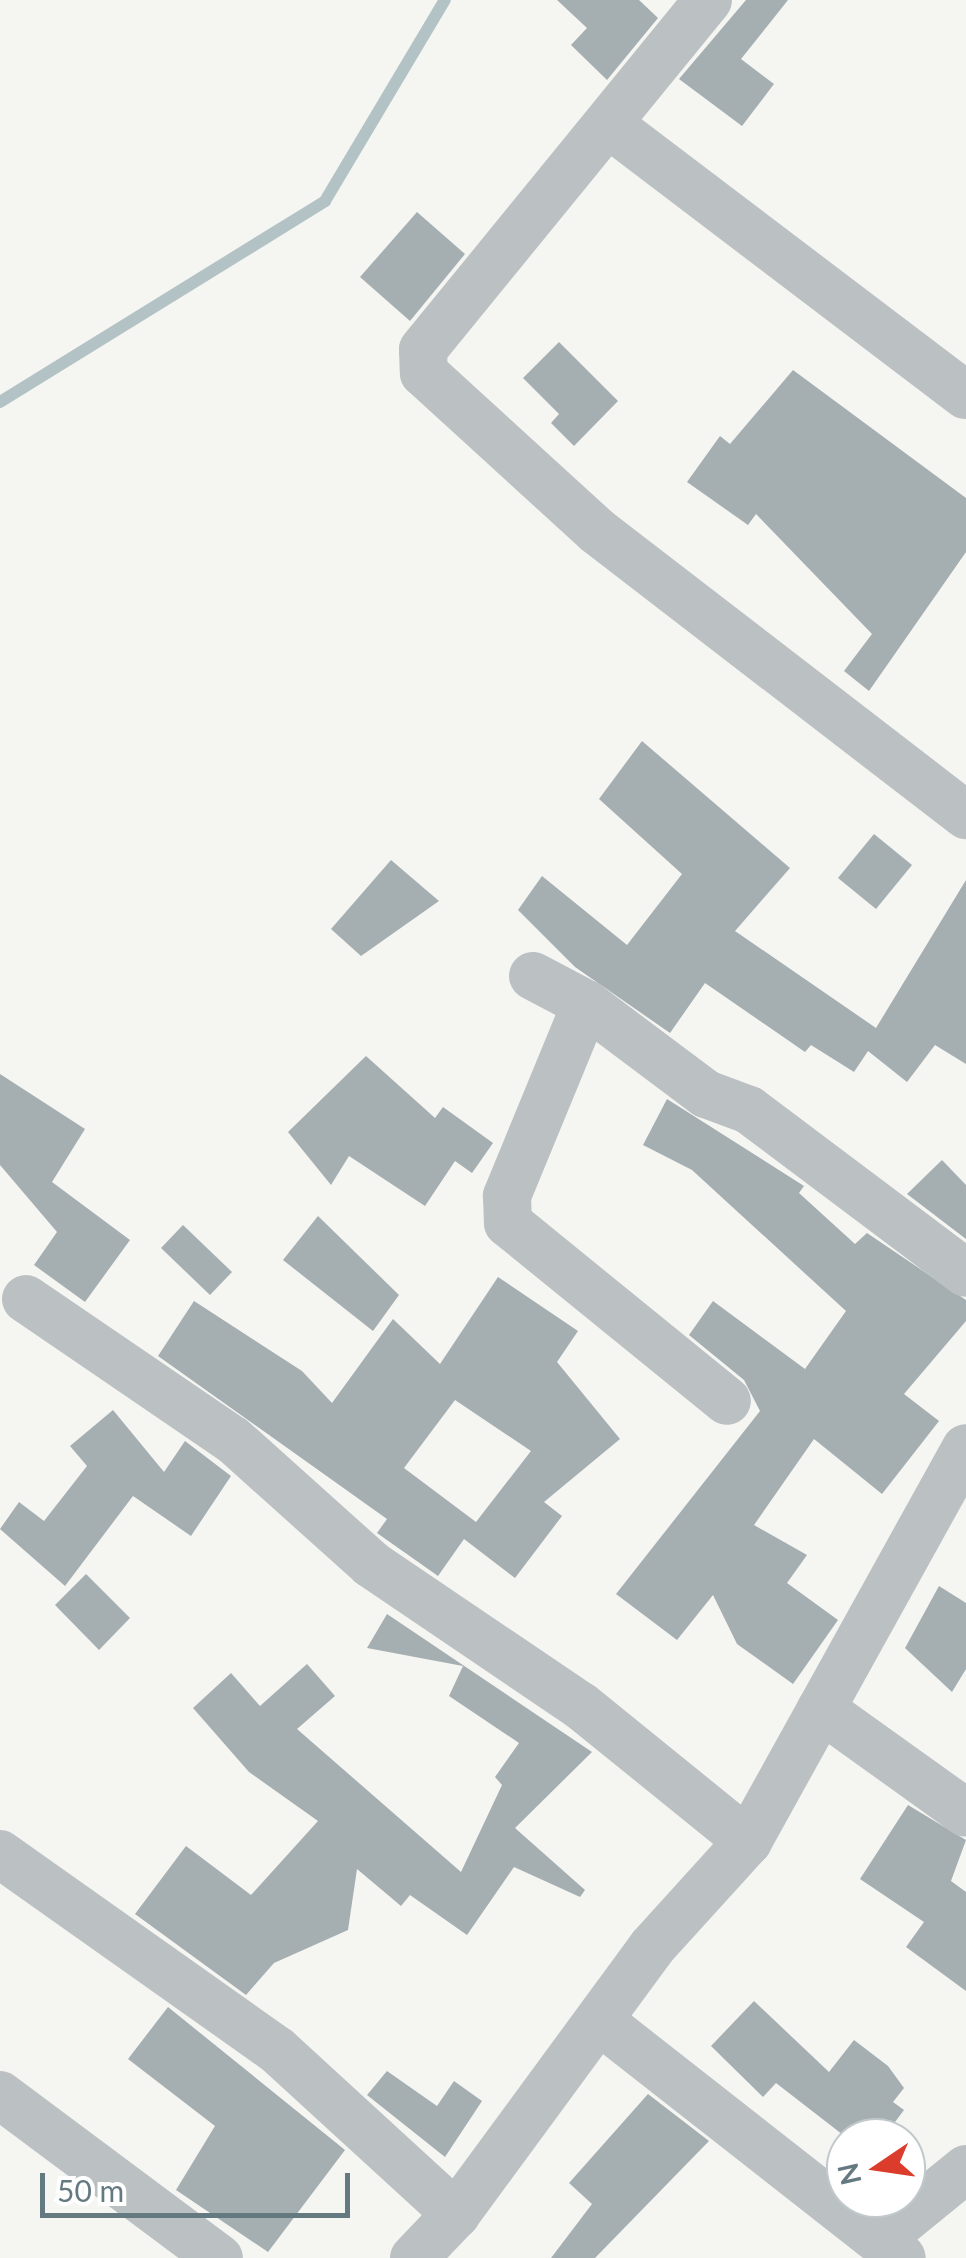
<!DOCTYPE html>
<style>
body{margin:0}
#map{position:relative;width:966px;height:2258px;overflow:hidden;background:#f5f5f2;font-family:Lato,sans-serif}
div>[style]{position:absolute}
.stream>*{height:12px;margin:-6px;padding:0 6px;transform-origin:6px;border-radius:6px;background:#b3c3c5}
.building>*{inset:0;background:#a5afb2}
.minor>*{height:48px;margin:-24px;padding:0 24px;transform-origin:24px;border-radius:24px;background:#bbc1c3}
span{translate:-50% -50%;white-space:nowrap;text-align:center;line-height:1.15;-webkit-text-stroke:10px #fff;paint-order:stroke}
.north{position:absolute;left:826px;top:2118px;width:100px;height:100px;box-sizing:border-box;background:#fff;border:2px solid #c1c9cd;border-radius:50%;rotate:257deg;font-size:28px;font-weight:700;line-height:40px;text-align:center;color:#657981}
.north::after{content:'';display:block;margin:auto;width:35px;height:45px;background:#db3c2c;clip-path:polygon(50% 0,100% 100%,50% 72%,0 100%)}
.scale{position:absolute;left:40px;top:2173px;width:310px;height:45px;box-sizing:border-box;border:5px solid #657981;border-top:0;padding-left:12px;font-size:30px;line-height:35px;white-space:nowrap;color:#657981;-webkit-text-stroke:8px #fff;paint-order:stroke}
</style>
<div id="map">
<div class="stream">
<i style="left:0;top:402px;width:382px;rotate:-31.7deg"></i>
<i style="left:325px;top:201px;width:234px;rotate:-59.2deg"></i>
</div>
<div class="building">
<i style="clip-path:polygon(557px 0,639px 0,658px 18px,607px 80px,571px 45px,587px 28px)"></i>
<i style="clip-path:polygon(746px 0,788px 0,741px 59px,774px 84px,742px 126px,679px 79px)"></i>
<i style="clip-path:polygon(417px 212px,465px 254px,410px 321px,360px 277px)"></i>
<i style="clip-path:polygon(559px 342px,618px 401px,574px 446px,551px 423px,559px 414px,523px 378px)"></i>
<i style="clip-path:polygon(793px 370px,966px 498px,966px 552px,869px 691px,844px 671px,872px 634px,756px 514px,748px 525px,687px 482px,720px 436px,730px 444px)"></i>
<i style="clip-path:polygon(642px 741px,790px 868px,735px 931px,876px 1028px,966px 880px,966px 1064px,935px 1045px,907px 1082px,868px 1051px,854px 1072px,811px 1045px,805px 1052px,705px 983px,670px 1033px,575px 967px,518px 910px,542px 876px,627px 945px,682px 874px,599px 799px)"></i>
<i style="clip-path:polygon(874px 834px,912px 865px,876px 909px,838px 878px)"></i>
<i style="clip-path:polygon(391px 860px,439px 901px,361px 956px,331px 929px)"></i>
<i style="clip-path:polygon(366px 1056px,435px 1118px,443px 1107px,493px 1143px,472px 1173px,455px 1161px,425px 1206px,349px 1156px,331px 1185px,288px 1132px)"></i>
<i style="clip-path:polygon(0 1074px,85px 1129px,52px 1182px,130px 1240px,85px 1302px,34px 1265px,57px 1232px,0 1165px)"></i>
<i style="clip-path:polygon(667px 1099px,804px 1186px,799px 1193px,855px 1244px,867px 1233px,966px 1300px,966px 1321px,904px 1394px,939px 1421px,882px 1494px,814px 1439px,754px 1525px,807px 1555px,787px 1583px,838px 1620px,793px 1684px,737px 1644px,713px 1595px,677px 1640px,616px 1594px,760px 1411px,744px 1380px,689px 1335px,713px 1301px,805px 1369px,846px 1311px,692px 1170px,643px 1145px)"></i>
<i style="clip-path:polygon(942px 1160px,966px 1185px,966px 1239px,907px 1194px)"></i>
<i style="clip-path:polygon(318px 1216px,399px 1295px,373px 1331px,283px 1260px)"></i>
<i style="clip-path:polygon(183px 1225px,232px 1272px,210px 1295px,161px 1248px)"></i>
<i style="clip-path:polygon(evenodd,498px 1277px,578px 1331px,557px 1362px,620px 1439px,544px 1502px,562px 1516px,515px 1578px,464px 1539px,438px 1576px,377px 1533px,387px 1519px,158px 1356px,194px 1301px,302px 1371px,332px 1403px,393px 1319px,440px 1364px,498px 1277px,455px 1400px,531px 1451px,476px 1522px,404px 1468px,455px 1400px)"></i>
<i style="clip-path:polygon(113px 1410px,164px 1472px,185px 1441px,231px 1476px,191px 1536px,133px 1496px,65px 1586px,0 1529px,19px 1502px,44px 1521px,87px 1466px,70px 1446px)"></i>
<i style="clip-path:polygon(86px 1574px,130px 1618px,99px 1650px,55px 1605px)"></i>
<i style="clip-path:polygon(939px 1586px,966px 1603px,966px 1669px,952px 1692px,905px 1648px)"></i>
<i style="clip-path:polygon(387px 1614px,592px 1752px,515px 1828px,585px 1890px,580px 1897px,514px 1867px,467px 1935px,410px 1895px,401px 1906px,357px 1869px,348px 1930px,274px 1963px,246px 1995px,135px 1914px,186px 1846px,251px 1895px,318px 1821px,249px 1772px,193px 1708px,231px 1673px,260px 1706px,307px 1664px,335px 1696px,297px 1729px,461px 1872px,502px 1785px,495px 1777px,519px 1743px,449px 1696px,463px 1666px,367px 1648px)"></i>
<i style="clip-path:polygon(908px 1805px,966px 1840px,951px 1881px,966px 1892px,966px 1991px,906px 1947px,924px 1922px,860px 1879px)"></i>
<i style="clip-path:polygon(754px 2001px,829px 2072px,854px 2040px,888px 2066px,904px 2088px,893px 2102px,904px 2110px,883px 2138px,847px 2138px,776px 2083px,763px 2097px,711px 2046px)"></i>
<i style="clip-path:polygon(168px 2007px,345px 2150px,268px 2252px,176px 2190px,215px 2126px,128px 2059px)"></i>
<i style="clip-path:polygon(387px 2071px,437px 2106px,454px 2081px,482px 2101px,445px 2157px,367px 2095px)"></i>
<i style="clip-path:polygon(648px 2094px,709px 2141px,595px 2258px,551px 2258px,592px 2204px,569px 2183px)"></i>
</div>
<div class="minor">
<i style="left:708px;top:0;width:451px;rotate:129.2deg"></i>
<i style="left:423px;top:350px;width:23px;rotate:88deg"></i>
<i style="left:424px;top:373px;width:234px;rotate:42.4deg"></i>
<i style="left:597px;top:531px;width:466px;rotate:37.6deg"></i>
<i style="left:611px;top:126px;width:445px;rotate:37.2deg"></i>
<i style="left:533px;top:976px;width:60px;rotate:27.8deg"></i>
<i style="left:586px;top:1004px;width:208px;rotate:112.4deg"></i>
<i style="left:507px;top:1196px;width:27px;rotate:88deg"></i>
<i style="left:508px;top:1223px;width:282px;rotate:39.1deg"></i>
<i style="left:586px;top:1004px;width:150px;rotate:36.9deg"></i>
<i style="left:706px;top:1094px;width:46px;rotate:20.4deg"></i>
<i style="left:749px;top:1110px;width:271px;rotate:36.9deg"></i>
<i style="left:26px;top:1299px;width:250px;rotate:34.3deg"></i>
<i style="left:233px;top:1440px;width:186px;rotate:41.9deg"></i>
<i style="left:371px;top:1564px;width:254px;rotate:34.1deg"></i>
<i style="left:581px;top:1706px;width:215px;rotate:39deg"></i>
<i style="left:821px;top:1709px;width:178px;rotate:35.6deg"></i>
<i style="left:0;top:1854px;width:339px;rotate:35.3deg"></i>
<i style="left:277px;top:2050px;width:243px;rotate:42.5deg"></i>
<i style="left:601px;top:2022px;width:382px;rotate:38.1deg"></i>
<i style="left:0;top:2095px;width:273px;rotate:36.7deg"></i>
<i style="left:880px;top:2239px;width:111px;rotate:-39.1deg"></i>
<i style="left:414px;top:2258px;width:61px;rotate:-46.3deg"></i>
<i style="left:456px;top:2214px;width:331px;rotate:-53.7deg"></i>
<i style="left:652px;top:1947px;width:143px;rotate:-47.8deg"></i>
<i style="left:748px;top:1841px;width:449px;rotate:-61deg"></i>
</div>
<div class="north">N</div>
<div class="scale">50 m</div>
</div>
